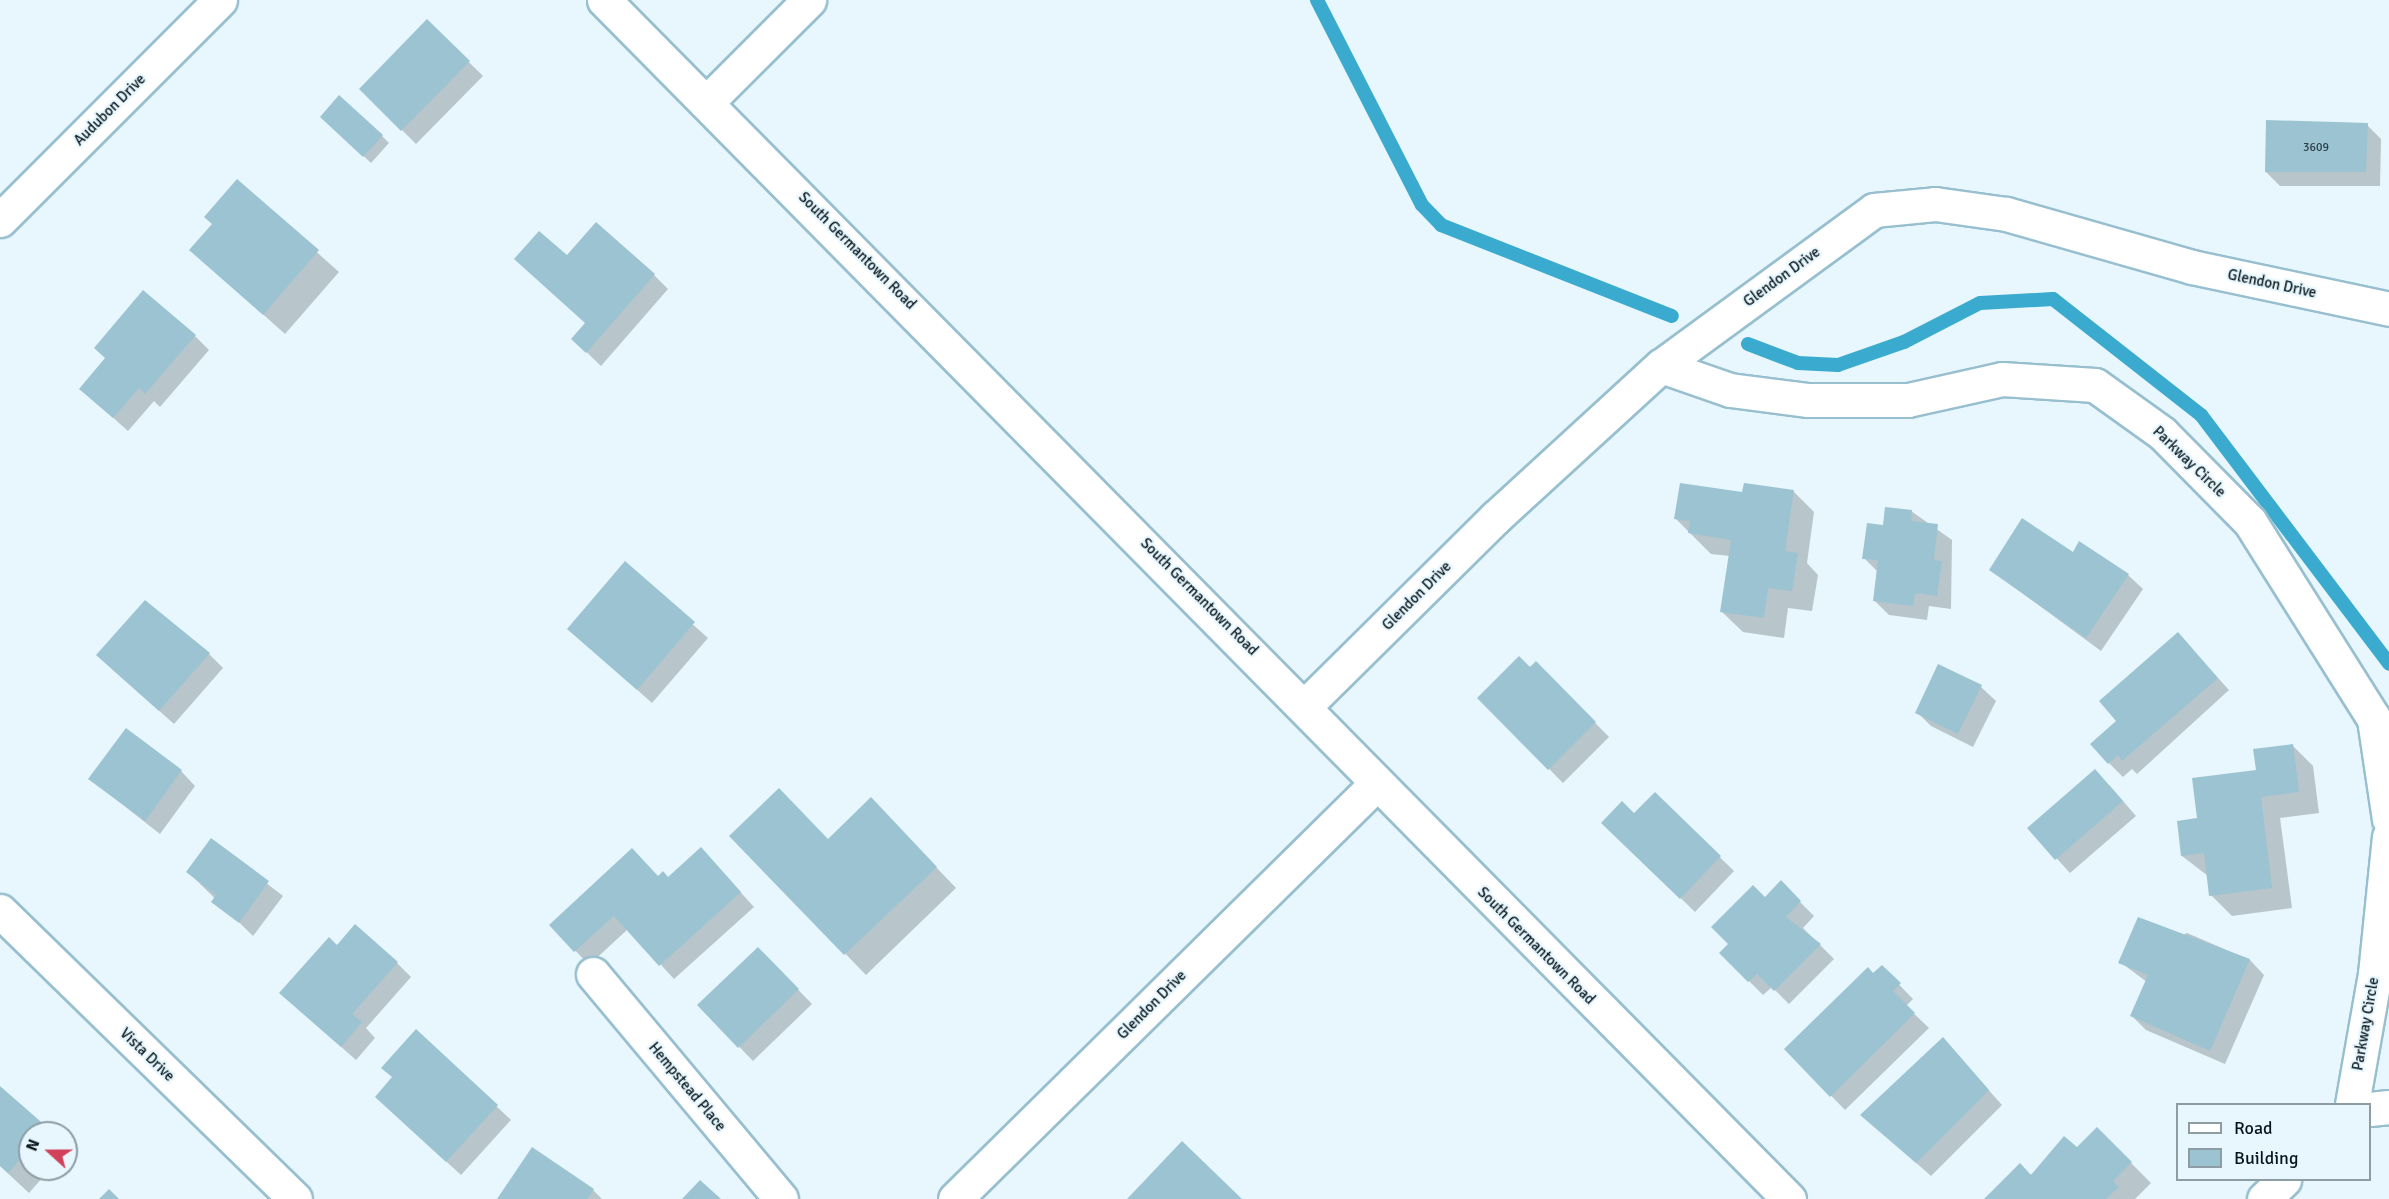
<!DOCTYPE html>
<style>
body{margin:0}
#map{position:relative;width:2389px;height:1199px;overflow:hidden;background:#e7f7fd;font-family:Signika,sans-serif}
div>[style]{position:absolute}
.shadow>*{inset:0;background:#0003}
.stream>*{height:14px;margin:-7px;padding:0 7px;transform-origin:7px;border-radius:7px;background:#3aaacf}
.building>*{inset:0;background:#9cc3d2}
.roads{filter:drop-shadow(2px 0 #98bfcf) drop-shadow(-2px 0 #98bfcf) drop-shadow(0 2px #98bfcf) drop-shadow(0 -2px #98bfcf)}
.street>*{height:33px;margin:-16.5px;padding:0 16.5px;transform-origin:16.5px;border-radius:16.5px;background:#fff}
.secondary>*{height:33px;margin:-16.5px;padding:0 16.5px;transform-origin:16.5px;border-radius:16.5px;background:#fff}
span{translate:-50% -50%;white-space:nowrap;text-align:center;line-height:1.15;-webkit-text-stroke:4.5px #e7f7fd;paint-order:stroke}
.number-label{font-size:12px;color:#2c414a}
.number-label span{-webkit-text-stroke-width:0}
.street-label{font-size:15px;color:#07161c}
.legend{position:absolute;left:2176px;top:1103px;width:195px;height:78px;box-sizing:border-box;background:#e7f7fd;border:2px solid #8d9da3;margin:0;padding:8px 10px;list-style:none;font-size:18px;color:#07161c}
.legend li{display:flex;align-items:center;gap:12px;height:30px}
.legend b{width:30px;border:2px solid #8d9da3}
.north{position:absolute;left:18px;top:1121px;width:60px;height:60px;box-sizing:border-box;background:#e7f7fd;border:2px solid #8d9da3;border-radius:50%;rotate:291deg;font-size:16px;font-weight:700;line-height:24px;text-align:center;color:#07161c}
.north::after{content:'';display:block;margin:auto;width:21px;height:27px;background:#d1415b;clip-path:polygon(50% 0,100% 100%,50% 72%,0 100%)}
</style>
<div id="map">
<div class="shadow">
<i style="clip-path:polygon(427px 21px,483px 76px,416px 144px,361px 89px)"></i>
<i style="clip-path:polygon(329px 124px,382px 136px,389px 143px,371px 163px)"></i>
<i style="clip-path:polygon(2367px 125px,2381px 139px,2380px 186px,2280px 186px,2266px 172px)"></i>
<i style="clip-path:polygon(237px 181px,339px 272px,285px 334px,191px 250px,214px 225px)"></i>
<i style="clip-path:polygon(567px 257px,654px 275px,668px 289px,601px 366px,573px 339px,587px 324px)"></i>
<i style="clip-path:polygon(195px 336px,209px 350px,160px 407px,154px 401px,128px 431px,81px 389px)"></i>
<i style="clip-path:polygon(1794px 492px,1814px 512px,1807px 563px,1818px 575px,1812px 611px,1788px 608px,1784px 638px,1743px 632px,1722px 612px,1730px 556px,1711px 554px,1676px 519px,1743px 494px)"></i>
<i style="clip-path:polygon(1911px 511px,1952px 540px,1951px 609px,1929px 606px,1927px 620px,1889px 615px,1875px 601px,1878px 572px,1864px 558px,1884px 527px)"></i>
<i style="clip-path:polygon(2074px 554px,2128px 575px,2143px 589px,2101px 651px,1991px 570px)"></i>
<i style="clip-path:polygon(625px 564px,708px 638px,652px 703px,569px 629px)"></i>
<i style="clip-path:polygon(2178px 634px,2229px 690px,2137px 774px,2132px 769px,2123px 777px,2109px 763px,2118px 722px)"></i>
<i style="clip-path:polygon(209px 654px,223px 668px,174px 724px,112px 669px)"></i>
<i style="clip-path:polygon(1536px 663px,1609px 737px,1563px 783px,1479px 698px)"></i>
<i style="clip-path:polygon(1939px 666px,1981px 687px,1996px 701px,1973px 747px,1931px 726px,1917px 712px)"></i>
<i style="clip-path:polygon(2292px 745px,2313px 766px,2319px 813px,2280px 818px,2292px 908px,2232px 916px,2211px 895px,2208px 876px,2182px 856px,2199px 820px)"></i>
<i style="clip-path:polygon(181px 771px,195px 786px,160px 834px,90px 779px)"></i>
<i style="clip-path:polygon(2109px 785px,2136px 816px,2070px 873px,2029px 828px)"></i>
<i style="clip-path:polygon(1655px 794px,1734px 871px,1695px 912px,1604px 823px,1634px 816px)"></i>
<i style="clip-path:polygon(891px 820px,956px 888px,866px 975px,731px 836px,828px 841px)"></i>
<i style="clip-path:polygon(211px 840px,283px 896px,253px 936px,188px 872px)"></i>
<i style="clip-path:polygon(715px 864px,754px 907px,674px 979px,628px 929px,589px 965px,551px 925px)"></i>
<i style="clip-path:polygon(1781px 883px,1814px 916px,1803px 928px,1834px 959px,1789px 1004px,1772px 987px,1763px 995px,1721px 953px)"></i>
<i style="clip-path:polygon(2187px 933px,2250px 960px,2264px 975px,2225px 1064px,2146px 1030px,2132px 1016px,2147px 982px,2120px 962px)"></i>
<i style="clip-path:polygon(338px 947px,397px 963px,411px 977px,366px 1028px,375px 1038px,356px 1060px,296px 1007px)"></i>
<i style="clip-path:polygon(772px 963px,812px 1004px,753px 1061px,699px 1005px)"></i>
<i style="clip-path:polygon(1882px 967px,1913px 999px,1906px 1006px,1929px 1028px,1845px 1110px,1786px 1049px)"></i>
<i style="clip-path:polygon(416px 1031px,511px 1120px,461px 1175px,391px 1111px,394px 1078px)"></i>
<i style="clip-path:polygon(1943px 1039px,2002px 1105px,1931px 1176px,1862px 1115px)"></i>
<i style="clip-path:polygon(0 1088px,50px 1133px,30px 1133px,30px 1169px,50px 1169px,29px 1193px,0 1166px)"></i>
<i style="clip-path:polygon(2097px 1129px,2151px 1183px,2135px 1199px,1986px 1199px,2077px 1149px)"></i>
<i style="clip-path:polygon(593px 1190px,602px 1199px,499px 1199px)"></i>
</div>
<div class="stream">
<i style="left:1317px;top:0;width:230px;rotate:62.9deg"></i>
<i style="left:1422px;top:205px;width:28px;rotate:46deg"></i>
<i style="left:1441px;top:225px;width:248px;rotate:21.5deg"></i>
<i style="left:1748px;top:344px;width:53px;rotate:20.8deg"></i>
<i style="left:1798px;top:363px;width:40px;rotate:2.9deg"></i>
<i style="left:1838px;top:365px;width:70px;rotate:-19.2deg"></i>
<i style="left:1904px;top:342px;width:85px;rotate:-27.2deg"></i>
<i style="left:1980px;top:303px;width:73px;rotate:-3.1deg"></i>
<i style="left:2053px;top:299px;width:188px;rotate:38.1deg"></i>
<i style="left:2201px;top:415px;width:312px;rotate:52.9deg"></i>
</div>
<div class="building">
<i style="clip-path:polygon(427px 19px,470px 61px,401px 131px,359px 89px)"></i>
<i style="clip-path:polygon(339px 95px,383px 135px,363px 157px,320px 117px)"></i>
<i style="clip-path:polygon(2266px 120px,2368px 123px,2366px 172px,2265px 172px)"></i>
<i style="clip-path:polygon(237px 179px,319px 250px,263px 315px,189px 250px,212px 224px,204px 217px)"></i>
<i style="clip-path:polygon(596px 222px,655px 274px,586px 353px,571px 339px,585px 323px,514px 259px,539px 231px,567px 255px)"></i>
<i style="clip-path:polygon(143px 290px,196px 335px,145px 394px,139px 388px,113px 418px,79px 389px,105px 358px,94px 348px)"></i>
<i style="clip-path:polygon(1680px 483px,1742px 492px,1744px 483px,1794px 490px,1785px 551px,1798px 553px,1792px 591px,1768px 588px,1764px 618px,1720px 612px,1731px 540px,1688px 533px,1690px 521px,1674px 519px)"></i>
<i style="clip-path:polygon(1885px 507px,1912px 510px,1911px 521px,1938px 524px,1934px 560px,1942px 561px,1937px 596px,1915px 593px,1913px 606px,1873px 601px,1878px 560px,1862px 559px,1867px 523px,1883px 525px)"></i>
<i style="clip-path:polygon(2022px 518px,2073px 552px,2079px 541px,2129px 574px,2086px 638px,1989px 570px)"></i>
<i style="clip-path:polygon(625px 561px,695px 622px,637px 690px,567px 629px)"></i>
<i style="clip-path:polygon(145px 600px,210px 653px,159px 711px,96px 655px)"></i>
<i style="clip-path:polygon(2178px 632px,2218px 678px,2122px 761px,2118px 755px,2108px 764px,2090px 744px,2116px 721px,2099px 701px)"></i>
<i style="clip-path:polygon(1519px 656px,1530px 667px,1536px 661px,1596px 722px,1548px 770px,1477px 698px)"></i>
<i style="clip-path:polygon(1938px 664px,1982px 685px,1958px 734px,1915px 713px)"></i>
<i style="clip-path:polygon(126px 728px,182px 770px,145px 821px,88px 779px)"></i>
<i style="clip-path:polygon(2293px 744px,2299px 792px,2261px 797px,2272px 888px,2209px 896px,2204px 853px,2181px 856px,2177px 821px,2197px 818px,2192px 778px,2256px 770px,2253px 749px)"></i>
<i style="clip-path:polygon(2095px 769px,2123px 801px,2055px 860px,2027px 828px)"></i>
<i style="clip-path:polygon(779px 788px,828px 839px,871px 797px,937px 867px,844px 955px,729px 836px)"></i>
<i style="clip-path:polygon(1655px 792px,1721px 856px,1680px 899px,1601px 823px,1622px 801px,1634px 813px)"></i>
<i style="clip-path:polygon(211px 838px,269px 881px,239px 923px,211px 902px,216px 895px,186px 872px)"></i>
<i style="clip-path:polygon(701px 847px,741px 892px,659px 966px,614px 916px,574px 952px,549px 925px,632px 848px,658px 876px,663px 871px,668px 877px)"></i>
<i style="clip-path:polygon(1781px 880px,1801px 901px,1786px 917px,1821px 944px,1774px 991px,1757px 974px,1748px 982px,1719px 953px,1728px 944px,1711px 927px,1753px 885px,1765px 897px)"></i>
<i style="clip-path:polygon(2138px 917px,2250px 959px,2210px 1051px,2130px 1016px,2148px 975px,2118px 963px)"></i>
<i style="clip-path:polygon(355px 924px,398px 962px,352px 1014px,362px 1022px,341px 1047px,279px 993px,329px 937px,337px 945px)"></i>
<i style="clip-path:polygon(758px 947px,799px 989px,738px 1048px,697px 1005px)"></i>
<i style="clip-path:polygon(1882px 965px,1901px 983px,1893px 991px,1915px 1013px,1830px 1097px,1784px 1049px,1868px 967px,1873px 973px)"></i>
<i style="clip-path:polygon(416px 1029px,498px 1105px,446px 1162px,375px 1097px,392px 1077px,381px 1068px)"></i>
<i style="clip-path:polygon(1943px 1037px,1989px 1090px,1916px 1163px,1860px 1115px)"></i>
<i style="clip-path:polygon(0 1086px,48px 1128px,30px 1133px,30px 1148px,8px 1173px,0 1166px)"></i>
<i style="clip-path:polygon(2097px 1127px,2132px 1162px,2113px 1181px,2119px 1187px,2106px 1199px,1984px 1199px,2020px 1163px,2031px 1175px,2064px 1136px,2077px 1147px)"></i>
<i style="clip-path:polygon(1182px 1141px,1242px 1199px,1127px 1199px)"></i>
<i style="clip-path:polygon(532px 1147px,594px 1189px,587px 1199px,497px 1199px)"></i>
<i style="clip-path:polygon(700px 1180px,721px 1199px,682px 1199px)"></i>
<i style="clip-path:polygon(109px 1189px,119px 1199px,99px 1199px)"></i>
</div>
<div class="roads">
<div class="street">
<i style="left:708px;top:101px;width:143px;rotate:-45deg"></i>
<i style="left:0;top:220px;width:311px;rotate:-45deg"></i>
<i style="left:1661px;top:366px;width:73px;rotate:19.2deg"></i>
<i style="left:1730px;top:390px;width:79px;rotate:7.3deg"></i>
<i style="left:1808px;top:400px;width:100px"></i>
<i style="left:1908px;top:400px;width:96px;rotate:-12.6deg"></i>
<i style="left:2002px;top:379px;width:93px;rotate:3.7deg"></i>
<i style="left:2095px;top:385px;width:82px;rotate:35.6deg"></i>
<i style="left:2162px;top:433px;width:125px;rotate:45.3deg"></i>
<i style="left:2250px;top:522px;width:233px;rotate:57.8deg"></i>
<i style="left:2374px;top:719px;width:101px;rotate:81.5deg"></i>
<i style="left:1306px;top:705px;width:267px;rotate:-44.7deg"></i>
<i style="left:1496px;top:517px;width:224px;rotate:-42.5deg"></i>
<i style="left:1661px;top:366px;width:264px;rotate:-36.2deg"></i>
<i style="left:1874px;top:210px;width:61px;rotate:-5.6deg"></i>
<i style="left:1935px;top:204px;width:72px;rotate:8deg"></i>
<i style="left:2006px;top:214px;width:193px;rotate:15.9deg"></i>
<i style="left:2192px;top:267px;width:201px;rotate:12deg"></i>
<i style="left:0;top:911px;width:412px;rotate:44.3deg"></i>
<i style="left:593px;top:974px;width:293px;rotate:50.1deg"></i>
<i style="left:2352px;top:1104px;width:132px;rotate:-80deg"></i>
<i style="left:2375px;top:974px;width:138px;rotate:-84.2deg"></i>
<i style="left:2370px;top:1109px;width:19px;rotate:-6deg"></i>
<i style="left:955px;top:1199px;width:590px;rotate:-44.59deg"></i>
<i style="left:2264px;top:1199px;width:28px;rotate:-44deg"></i>
</div>
<div class="secondary">
<i style="left:604px;top:0;width:1686px;rotate:45.34deg"></i>
</div>
</div>
<div class="number-label">
<span style="left:2316px;top:148px">3609</span>
</div>
<div class="street-label">
<span style="left:110px;top:110px;rotate:-45deg">Audubon Drive</span>
<span style="left:857px;top:251px;rotate:45deg">South Germantown Road</span>
<span style="left:1782px;top:277px;rotate:-36deg">Glendon Drive</span>
<span style="left:2272px;top:284px;rotate:12deg">Glendon Drive</span>
<span style="left:2189px;top:462px;rotate:44deg">Parkway Circle</span>
<span style="left:1417px;top:596px;rotate:-45deg">Glendon Drive</span>
<span style="left:1199px;top:597px;rotate:45deg">South Germantown Road</span>
<span style="left:1536px;top:946px;rotate:45deg">South Germantown Road</span>
<span style="left:1152px;top:1005px;rotate:-45deg">Glendon Drive</span>
<span style="left:2366px;top:1024px;rotate:-80deg">Parkway Circle</span>
<span style="left:147px;top:1055px;rotate:44deg">Vista Drive</span>
<span style="left:687px;top:1087px;rotate:50deg">Hempstead Place</span>
</div>
<ul class="legend">
<li><b style="height:8px;background:#fff"></b>Road</li>
<li><b style="height:16px;background:#9cc3d2"></b>Building</li>
</ul>
<div class="north">N</div>
</div>
